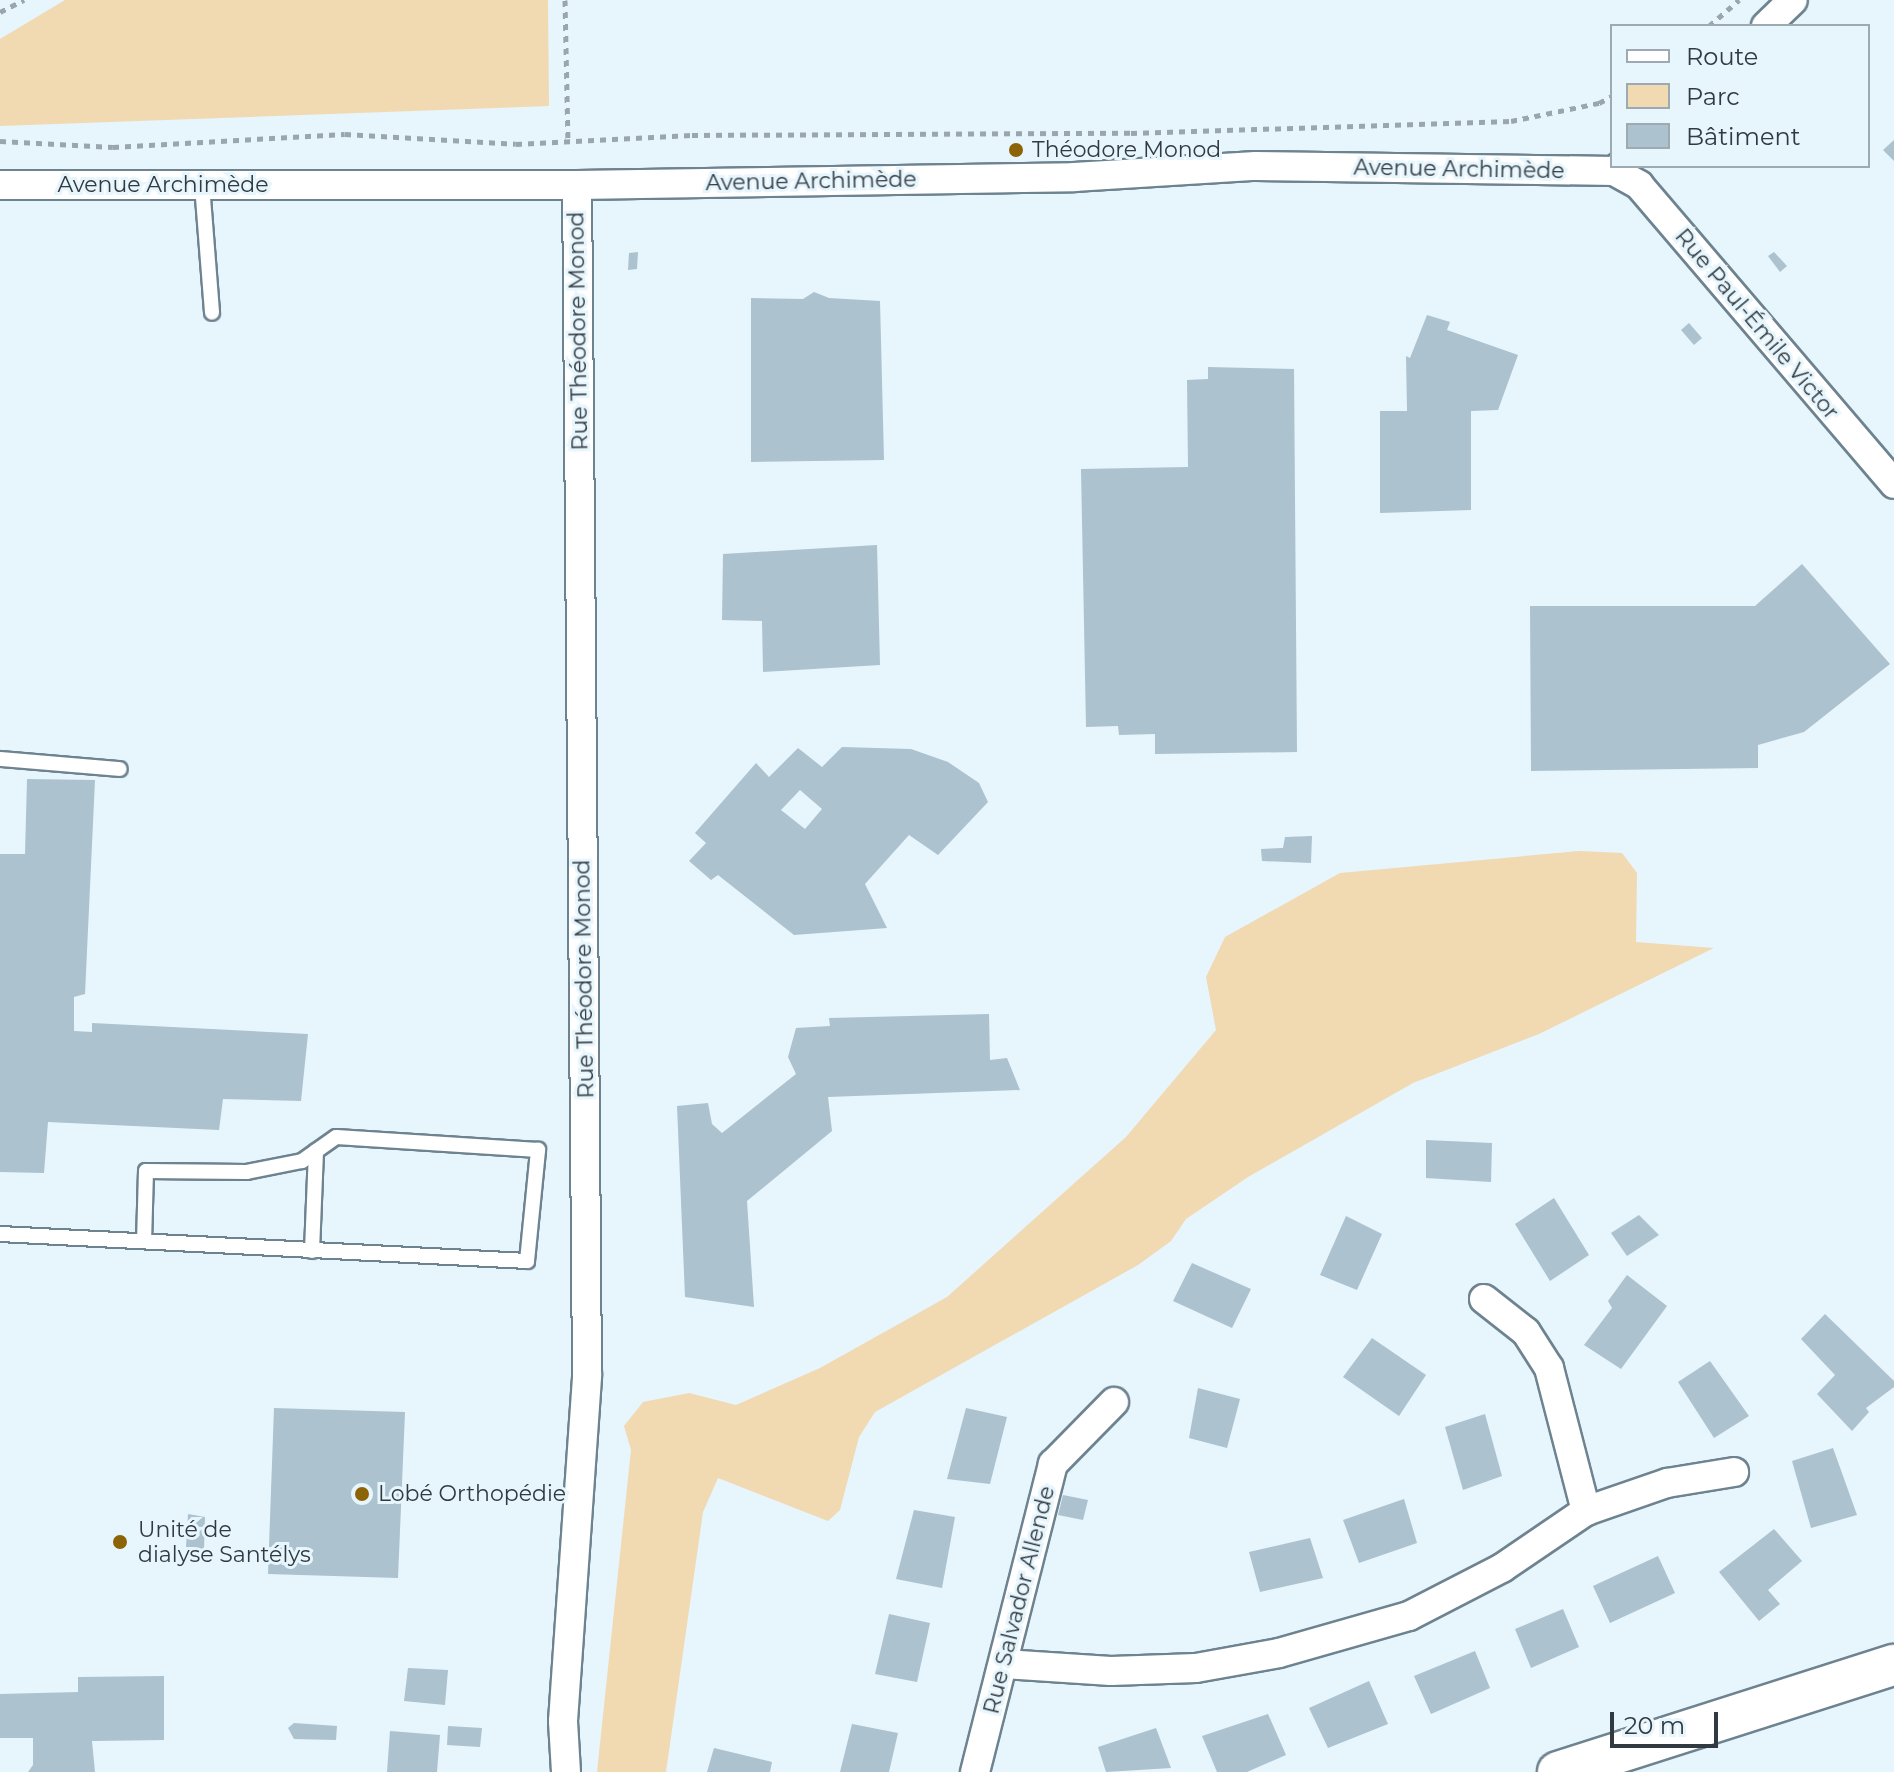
<!DOCTYPE html>
<meta charset="utf-8">
<style>
body{margin:0}
#map{position:relative;width:1894px;height:1772px;overflow:hidden;background:#e7f5fd;font-family:Montserrat,sans-serif}
div>[style]{position:absolute}
.green>*{inset:0;background:#f1d9b2}
.building>*{inset:0;background:#acc2cf}
.path>*{height:5px;margin-top:-2.5px;transform-origin:0;background:repeating-linear-gradient(90deg,#9aa6ad 0 6px,transparent 0 12px)}
.roads{filter:drop-shadow(2px 0 #6e8390) drop-shadow(-2px 0 #6e8390) drop-shadow(0 2px #6e8390) drop-shadow(0 -2px #6e8390)}
.service>*{height:14px;margin:-7px;padding:0 7px;transform-origin:7px;border-radius:7px;background:#fff}
.minor>*{height:28px;margin:-14px;padding:0 14px;transform-origin:14px;border-radius:14px;background:#fff}
.secondary>*{height:40px;margin:-20px;padding:0 20px;transform-origin:20px;border-radius:20px;background:#fff}
.dots>*{width:22px;height:22px;translate:-50% -50%;box-sizing:border-box;border:4px solid #e7f5fd;border-radius:50%}
span{translate:-50% -50%;white-space:nowrap;text-align:center;line-height:1.15;-webkit-text-stroke:6px #e7f5fd;paint-order:stroke}
.poi-label{font-size:22px;color:#313a40}
.left{translate:0 -50%;text-align:left}
.street-label{font-size:22px;color:#313a40}
.legend{position:absolute;left:1610px;top:24px;width:260px;height:144px;box-sizing:border-box;background:#e7f5fd;border:2px solid #9eaab1;margin:0;padding:10px 14px;list-style:none;font-size:24px;color:#313a40}
.legend li{display:flex;align-items:center;gap:16px;height:40px}
.legend b{width:40px;border:2px solid #9eaab1}
.scale{position:absolute;left:1610px;top:1712px;width:108px;height:36px;box-sizing:border-box;border:4px solid #313a40;border-top:0;padding-left:10px;font-size:24px;line-height:28px;white-space:nowrap;color:#313a40;-webkit-text-stroke:6px #e7f5fd;paint-order:stroke}
</style>
<div id="map">
<div class="green">
<i style="clip-path:polygon(65px 0,548px 0,549px 106px,0 126px,0 39px)"></i>
<i style="clip-path:polygon(1579px 851px,1622px 853px,1637px 873px,1636px 942px,1714px 948px,1539px 1034px,1413px 1083px,1248px 1177px,1186px 1219px,1171px 1241px,1138px 1265px,875px 1412px,859px 1437px,840px 1510px,828px 1521px,718px 1478px,703px 1512px,666px 1772px,597px 1772px,631px 1450px,624px 1426px,643px 1402px,689px 1393px,736px 1405px,820px 1368px,947px 1297px,1126px 1137px,1216px 1030px,1206px 977px,1225px 937px,1340px 873px)"></i>
</div>
<div class="building">
<i style="clip-path:polygon(1894px 140px,1894px 161px,1883px 150px)"></i>
<i style="clip-path:polygon(638px 252px,637px 269px,628px 270px,629px 253px)"></i>
<i style="clip-path:polygon(1774px 252px,1787px 266px,1780px 272px,1768px 256px)"></i>
<i style="clip-path:polygon(814px 292px,829px 298px,880px 301px,884px 460px,751px 462px,751px 298px,803px 299px)"></i>
<i style="clip-path:polygon(1427px 315px,1450px 322px,1447px 330px,1518px 355px,1498px 410px,1471px 411px,1471px 510px,1380px 513px,1380px 411px,1407px 411px,1406px 356px,1410px 358px)"></i>
<i style="clip-path:polygon(1689px 323px,1702px 338px,1694px 345px,1681px 330px)"></i>
<i style="clip-path:polygon(1208px 367px,1294px 369px,1297px 752px,1155px 754px,1155px 734px,1119px 735px,1118px 726px,1086px 727px,1081px 469px,1188px 467px,1187px 380px,1208px 379px)"></i>
<i style="clip-path:polygon(877px 545px,880px 665px,763px 672px,762px 621px,722px 620px,723px 554px)"></i>
<i style="clip-path:polygon(1802px 564px,1890px 664px,1804px 732px,1758px 745px,1758px 768px,1531px 771px,1530px 606px,1755px 606px)"></i>
<i style="clip-path:polygon(evenodd,842px 747px,911px 749px,948px 762px,979px 783px,988px 802px,938px 855px,909px 835px,865px 884px,887px 928px,794px 935px,718px 875px,711px 880px,689px 861px,706px 843px,695px 833px,756px 763px,769px 777px,798px 748px,822px 767px,842px 747px,800px 790px,822px 809px,805px 829px,781px 810px,800px 790px)"></i>
<i style="clip-path:polygon(27px 779px,95px 780px,85px 994px,74px 997px,74px 1031px,92px 1032px,92px 1023px,308px 1034px,301px 1101px,223px 1099px,219px 1130px,48px 1122px,44px 1173px,0 1172px,0 854px,25px 854px)"></i>
<i style="clip-path:polygon(1312px 836px,1311px 863px,1262px 861px,1261px 849px,1283px 848px,1285px 837px)"></i>
<i style="clip-path:polygon(989px 1014px,990px 1060px,1007px 1058px,1020px 1090px,828px 1097px,832px 1131px,747px 1201px,754px 1307px,685px 1297px,677px 1106px,708px 1103px,712px 1124px,722px 1133px,796px 1074px,788px 1057px,796px 1028px,830px 1026px,829px 1018px)"></i>
<i style="clip-path:polygon(1426px 1140px,1492px 1143px,1491px 1182px,1426px 1178px)"></i>
<i style="clip-path:polygon(1554px 1198px,1589px 1255px,1550px 1281px,1515px 1224px)"></i>
<i style="clip-path:polygon(1639px 1215px,1659px 1235px,1627px 1256px,1611px 1233px)"></i>
<i style="clip-path:polygon(1346px 1216px,1382px 1234px,1357px 1290px,1320px 1275px)"></i>
<i style="clip-path:polygon(1192px 1263px,1251px 1289px,1232px 1328px,1173px 1301px)"></i>
<i style="clip-path:polygon(1627px 1275px,1667px 1306px,1621px 1369px,1584px 1345px,1612px 1308px,1608px 1301px)"></i>
<i style="clip-path:polygon(1825px 1314px,1894px 1381px,1894px 1387px,1866px 1408px,1869px 1412px,1852px 1431px,1817px 1394px,1835px 1375px,1801px 1339px)"></i>
<i style="clip-path:polygon(1372px 1338px,1426px 1375px,1399px 1416px,1343px 1377px)"></i>
<i style="clip-path:polygon(1710px 1361px,1749px 1416px,1714px 1438px,1678px 1382px)"></i>
<i style="clip-path:polygon(1198px 1388px,1240px 1399px,1227px 1448px,1189px 1438px)"></i>
<i style="clip-path:polygon(274px 1408px,405px 1412px,398px 1578px,268px 1574px)"></i>
<i style="clip-path:polygon(966px 1408px,1007px 1417px,990px 1484px,947px 1479px)"></i>
<i style="clip-path:polygon(1485px 1414px,1502px 1476px,1463px 1490px,1445px 1427px)"></i>
<i style="clip-path:polygon(1833px 1448px,1857px 1515px,1811px 1528px,1792px 1461px)"></i>
<i style="clip-path:polygon(1063px 1495px,1088px 1500px,1083px 1520px,1058px 1515px)"></i>
<i style="clip-path:polygon(1404px 1499px,1417px 1543px,1359px 1563px,1343px 1520px)"></i>
<i style="clip-path:polygon(914px 1510px,955px 1517px,942px 1588px,896px 1579px)"></i>
<i style="clip-path:polygon(188px 1514px,205px 1517px,204px 1549px,186px 1547px)"></i>
<i style="clip-path:polygon(1774px 1529px,1802px 1561px,1768px 1590px,1780px 1604px,1759px 1621px,1719px 1572px)"></i>
<i style="clip-path:polygon(1310px 1538px,1323px 1578px,1260px 1592px,1249px 1552px)"></i>
<i style="clip-path:polygon(1658px 1556px,1675px 1593px,1610px 1623px,1593px 1586px)"></i>
<i style="clip-path:polygon(1563px 1609px,1579px 1647px,1531px 1668px,1515px 1629px)"></i>
<i style="clip-path:polygon(889px 1614px,930px 1623px,917px 1682px,875px 1674px)"></i>
<i style="clip-path:polygon(1475px 1651px,1490px 1688px,1431px 1714px,1414px 1676px)"></i>
<i style="clip-path:polygon(408px 1668px,448px 1670px,445px 1705px,404px 1701px)"></i>
<i style="clip-path:polygon(164px 1676px,164px 1740px,92px 1741px,95px 1772px,28px 1772px,33px 1765px,33px 1738px,0 1738px,0 1694px,78px 1692px,78px 1677px)"></i>
<i style="clip-path:polygon(1369px 1681px,1388px 1724px,1328px 1748px,1309px 1708px)"></i>
<i style="clip-path:polygon(1268px 1714px,1286px 1755px,1247px 1772px,1217px 1772px,1202px 1736px)"></i>
<i style="clip-path:polygon(294px 1723px,337px 1726px,336px 1740px,294px 1739px,288px 1728px)"></i>
<i style="clip-path:polygon(852px 1724px,898px 1733px,889px 1772px,840px 1772px)"></i>
<i style="clip-path:polygon(448px 1726px,482px 1728px,480px 1747px,447px 1745px)"></i>
<i style="clip-path:polygon(1156px 1728px,1171px 1768px,1106px 1772px,1098px 1747px)"></i>
<i style="clip-path:polygon(390px 1731px,440px 1735px,437px 1772px,387px 1772px)"></i>
<i style="clip-path:polygon(714px 1748px,772px 1762px,770px 1772px,707px 1772px)"></i>
</div>
<div class="path">
<i style="left:565px;top:0;width:139px;rotate:88.8deg"></i>
<i style="left:0;top:12px;width:27px;rotate:-27deg"></i>
<i style="left:1709px;top:26px;width:40px;rotate:-41deg"></i>
<i style="left:0;top:141px;width:113px;rotate:3deg"></i>
<i style="left:113px;top:147px;width:232px;rotate:-3.2deg"></i>
<i style="left:345px;top:134px;width:171px;rotate:3.3deg"></i>
<i style="left:516px;top:144px;width:176px;rotate:-2.9deg"></i>
<i style="left:692px;top:135px;width:439px;rotate:-0.3deg"></i>
<i style="left:1131px;top:133px;width:380px;rotate:-1.8deg"></i>
<i style="left:1511px;top:121px;width:90px;rotate:-11.6deg"></i>
<i style="left:1599px;top:103px;width:15px;rotate:-28deg"></i>
</div>
<div class="roads">
<div class="service">
<i style="left:202px;top:185px;width:128px;rotate:85.5deg"></i>
<i style="left:0;top:759px;width:120px;rotate:4.8deg"></i>
<i style="left:0;top:1234px;width:528px;rotate:2.93deg"></i>
<i style="left:527px;top:1261px;width:112px;rotate:-84.3deg"></i>
<i style="left:538px;top:1150px;width:202px;rotate:-176.3deg"></i>
<i style="left:336px;top:1137px;width:42px;rotate:144.8deg"></i>
<i style="left:302px;top:1161px;width:56px;rotate:168.7deg"></i>
<i style="left:247px;top:1172px;width:101px;rotate:-179.4deg"></i>
<i style="left:146px;top:1171px;width:70px;rotate:91.6deg"></i>
<i style="left:312px;top:1251px;width:100px;rotate:-87.7deg"></i>
</div>
<div class="minor">
<i style="left:1766px;top:26px;width:37px;rotate:-44deg"></i>
<i style="left:1614px;top:171px;width:29px;rotate:29deg"></i>
<i style="left:1639px;top:185px;width:393px;rotate:49.5deg"></i>
<i style="left:0;top:185px;width:577px"></i>
<i style="left:577px;top:185px;width:497px;rotate:-0.9deg"></i>
<i style="left:1074px;top:177px;width:182px;rotate:-3.5deg"></i>
<i style="left:1256px;top:166px;width:358px;rotate:0.8deg"></i>
<i style="left:1614px;top:171px;width:8px;rotate:-40deg"></i>
<i style="left:1484px;top:1299px;width:53px;rotate:38.2deg"></i>
<i style="left:1526px;top:1332px;width:43px;rotate:57.4deg"></i>
<i style="left:1549px;top:1368px;width:148px;rotate:75.5deg"></i>
<i style="left:1004px;top:1664px;width:107px;rotate:3.7deg"></i>
<i style="left:1111px;top:1671px;width:85px;rotate:-2deg"></i>
<i style="left:1196px;top:1668px;width:84px;rotate:-10.2deg"></i>
<i style="left:1279px;top:1653px;width:135px;rotate:-15.9deg"></i>
<i style="left:1409px;top:1616px;width:105px;rotate:-27.3deg"></i>
<i style="left:1502px;top:1568px;width:102px;rotate:-34.2deg"></i>
<i style="left:1586px;top:1511px;width:86px;rotate:-19.1deg"></i>
<i style="left:1667px;top:1483px;width:68px;rotate:-9.3deg"></i>
<i style="left:566px;top:1772px;width:51px;rotate:-93.4deg"></i>
<i style="left:563px;top:1721px;width:348px;rotate:-86deg"></i>
<i style="left:587px;top:1374px;width:1189px;rotate:-90.48deg"></i>
<i style="left:975px;top:1772px;width:318px;rotate:-75.8deg"></i>
<i style="left:1053px;top:1464px;width:87px;rotate:-45.5deg"></i>
</div>
<div class="secondary">
<i style="left:1558px;top:1772px;width:353px;rotate:-17.7deg"></i>
</div>
</div>
<div class="dots">
<i style="left:1016px;top:150px;background:#8c6306"></i>
<i style="left:362px;top:1494px;background:#8c6306"></i>
<i style="left:120px;top:1542px;background:#8c6306"></i>
</div>
<div class="poi-label">
<span class="left" style="left:1032px;top:150px">Théodore Monod</span>
<span class="left" style="left:378px;top:1494px">Lobé Orthopédie</span>
<span class="left" style="left:138px;top:1542px">Unité de<br>dialyse Santélys</span>
</div>
<div class="street-label">
<span style="left:1459px;top:169px;rotate:1deg">Avenue Archimède</span>
<span style="left:811px;top:181px;rotate:-1deg">Avenue Archimède</span>
<span style="left:163px;top:185px">Avenue Archimède</span>
<span style="left:1757px;top:324px;rotate:50deg">Rue Paul-Émile Victor</span>
<span style="left:578px;top:331px;rotate:-91deg">Rue Théodore Monod</span>
<span style="left:584px;top:979px;rotate:-91deg">Rue Théodore Monod</span>
<span style="left:1019px;top:1600px;rotate:-76deg">Rue Salvador Allende</span>
</div>
<ul class="legend">
<li><b style="height:10px;background:#fff"></b>Route</li>
<li><b style="height:22px;background:#f1d9b2"></b>Parc</li>
<li><b style="height:22px;background:#acc2cf"></b>Bâtiment</li>
</ul>
<div class="scale">20 m</div>
</div>
